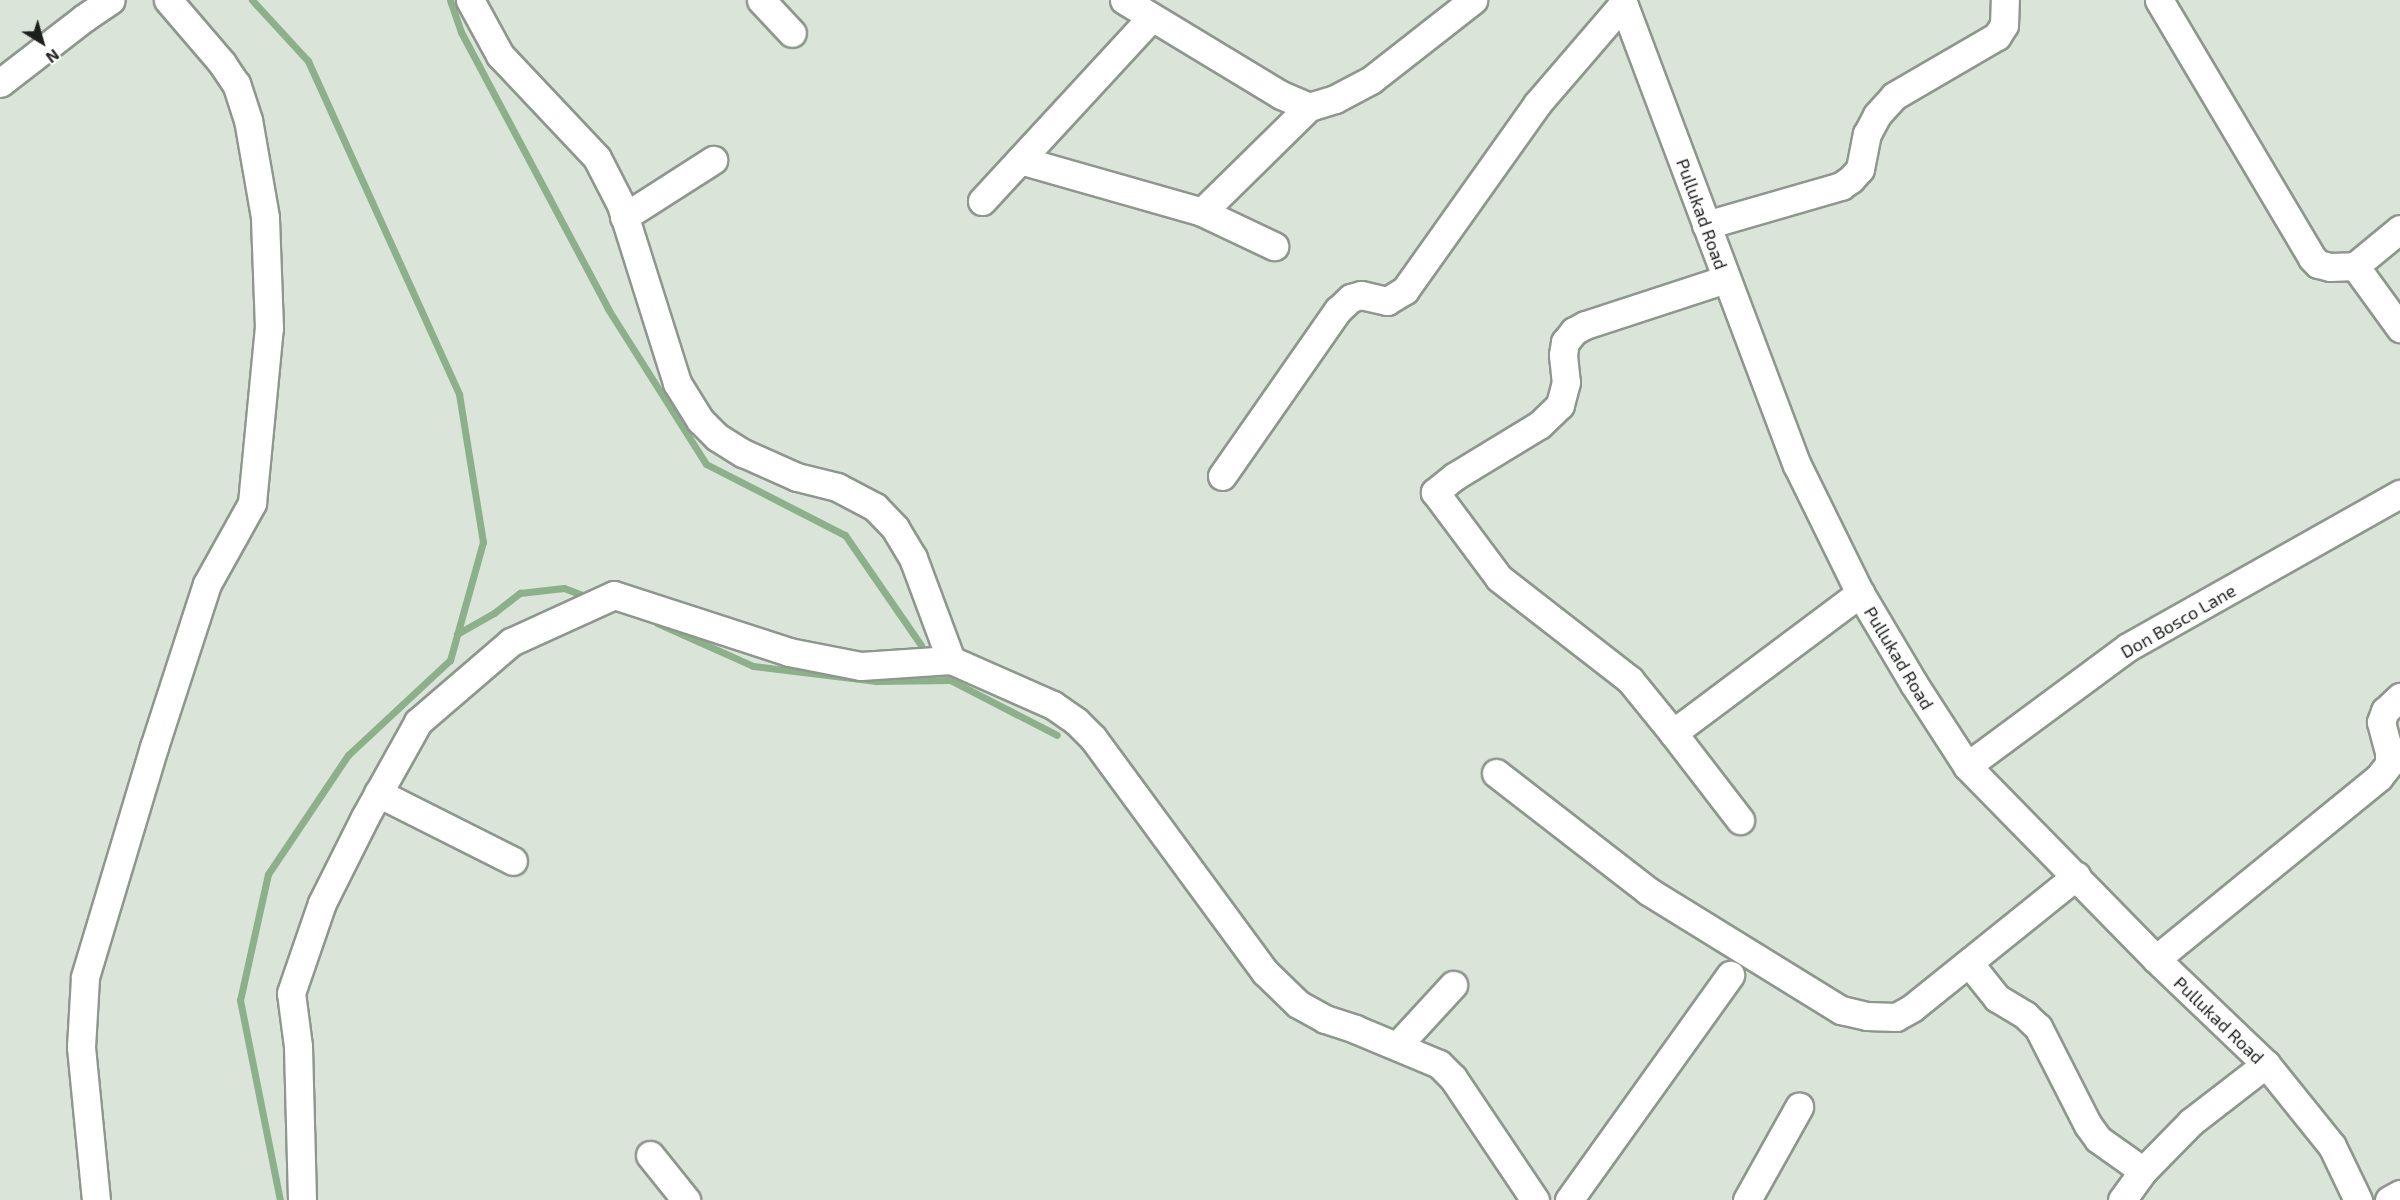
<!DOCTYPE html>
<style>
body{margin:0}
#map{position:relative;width:2400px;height:1200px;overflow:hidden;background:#dae4d9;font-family:"Exo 2",sans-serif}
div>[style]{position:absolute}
.stream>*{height:7px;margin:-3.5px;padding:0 3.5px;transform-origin:3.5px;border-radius:3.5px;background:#8cb089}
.roads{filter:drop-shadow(2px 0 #8e978d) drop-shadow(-2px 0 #8e978d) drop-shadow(0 2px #8e978d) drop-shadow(0 -2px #8e978d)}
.minor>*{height:27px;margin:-13.5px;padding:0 13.5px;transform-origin:13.5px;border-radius:13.5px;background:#fff}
span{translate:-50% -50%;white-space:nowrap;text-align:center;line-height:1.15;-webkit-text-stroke:6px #fff;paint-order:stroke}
.street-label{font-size:18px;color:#1c201c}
.north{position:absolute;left:12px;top:12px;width:60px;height:60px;-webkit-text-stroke:4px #fff;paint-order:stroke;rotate:143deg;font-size:16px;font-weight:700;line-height:24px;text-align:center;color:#1c201c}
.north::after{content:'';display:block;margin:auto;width:21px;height:27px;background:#1c201c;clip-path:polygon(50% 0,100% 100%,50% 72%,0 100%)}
</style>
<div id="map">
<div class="stream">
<i style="left:252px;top:0;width:83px;rotate:47.4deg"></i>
<i style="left:308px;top:61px;width:366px;rotate:65.6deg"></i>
<i style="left:459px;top:394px;width:150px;rotate:80.8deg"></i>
<i style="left:483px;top:542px;width:123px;rotate:105.6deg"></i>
<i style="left:450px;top:660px;width:139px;rotate:137deg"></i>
<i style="left:348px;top:755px;width:143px;rotate:123.9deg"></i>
<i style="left:268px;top:874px;width:129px;rotate:102.5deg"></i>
<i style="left:240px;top:1000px;width:204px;rotate:78.7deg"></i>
<i style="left:450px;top:0;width:34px;rotate:71deg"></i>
<i style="left:461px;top:32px;width:314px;rotate:62deg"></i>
<i style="left:608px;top:309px;width:183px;rotate:57.7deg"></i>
<i style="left:706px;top:464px;width:156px;rotate:27.1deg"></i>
<i style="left:845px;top:535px;width:134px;rotate:55.4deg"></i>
<i style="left:657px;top:623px;width:105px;rotate:24.1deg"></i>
<i style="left:753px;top:666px;width:124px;rotate:7deg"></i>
<i style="left:876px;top:681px;width:74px;rotate:-0.8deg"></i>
<i style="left:950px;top:680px;width:120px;rotate:27.2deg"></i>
<i style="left:457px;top:634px;width:43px;rotate:-29.6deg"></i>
<i style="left:494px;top:613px;width:33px;rotate:-38deg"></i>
<i style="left:520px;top:593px;width:44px;rotate:-6.5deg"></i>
<i style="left:564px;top:588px;width:26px;rotate:21deg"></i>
</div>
<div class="roads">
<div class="minor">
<i style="left:470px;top:0;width:63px;rotate:61.4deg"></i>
<i style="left:500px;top:55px;width:141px;rotate:46.7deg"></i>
<i style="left:597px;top:158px;width:53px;rotate:62.9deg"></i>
<i style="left:621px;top:205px;width:187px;rotate:72.5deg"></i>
<i style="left:677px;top:383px;width:44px;rotate:58.1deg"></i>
<i style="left:700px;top:420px;width:24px;rotate:45deg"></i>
<i style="left:717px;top:437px;width:31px;rotate:32deg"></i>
<i style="left:743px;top:453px;width:59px;rotate:24deg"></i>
<i style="left:797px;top:477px;width:41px;rotate:14deg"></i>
<i style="left:837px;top:487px;width:43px;rotate:27.8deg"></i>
<i style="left:875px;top:507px;width:29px;rotate:46deg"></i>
<i style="left:895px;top:528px;width:35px;rotate:59deg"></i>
<i style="left:913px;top:558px;width:109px;rotate:69.6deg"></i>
<i style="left:761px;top:0;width:45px;rotate:46.8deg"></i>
<i style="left:1124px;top:0;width:184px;rotate:31.2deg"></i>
<i style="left:1281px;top:95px;width:30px;rotate:23deg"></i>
<i style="left:1309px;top:107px;width:27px;rotate:-17deg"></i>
<i style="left:1335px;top:99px;width:41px;rotate:-27.8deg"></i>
<i style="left:1371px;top:80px;width:130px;rotate:-38.1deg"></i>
<i style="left:1622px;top:0;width:497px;rotate:69.4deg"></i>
<i style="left:1797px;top:465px;width:143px;rotate:63.8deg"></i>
<i style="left:1860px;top:593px;width:106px;rotate:59.3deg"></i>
<i style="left:1914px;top:684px;width:98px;rotate:57.1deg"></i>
<i style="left:1967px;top:766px;width:270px;rotate:45.6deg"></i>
<i style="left:2156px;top:959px;width:152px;rotate:43.7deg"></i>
<i style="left:2266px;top:1064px;width:105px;rotate:51.2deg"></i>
<i style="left:2332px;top:1146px;width:60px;rotate:64.3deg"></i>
<i style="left:2159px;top:0;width:300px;rotate:59.3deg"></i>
<i style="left:2312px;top:258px;width:8px;rotate:45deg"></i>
<i style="left:2318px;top:264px;width:12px;rotate:14deg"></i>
<i style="left:2330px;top:267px;width:25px;rotate:-2deg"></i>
<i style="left:0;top:83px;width:106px;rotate:-37.7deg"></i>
<i style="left:84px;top:18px;width:32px;rotate:-34deg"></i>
<i style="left:1020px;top:160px;width:189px;rotate:15.9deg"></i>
<i style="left:1202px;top:212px;width:80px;rotate:25.3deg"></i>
<i style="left:982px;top:201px;width:249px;rotate:-47.3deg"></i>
<i style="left:1202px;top:212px;width:150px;rotate:-44.5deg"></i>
<i style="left:624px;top:217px;width:106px;rotate:-32.6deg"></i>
<i style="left:1706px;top:225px;width:141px;rotate:-16.1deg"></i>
<i style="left:1841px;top:186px;width:12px;rotate:-35deg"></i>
<i style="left:1851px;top:179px;width:13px;rotate:-48deg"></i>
<i style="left:1860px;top:169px;width:36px;rotate:-79deg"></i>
<i style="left:1867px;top:134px;width:21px;rotate:-62deg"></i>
<i style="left:1877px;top:115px;width:25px;rotate:-48deg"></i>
<i style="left:1894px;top:96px;width:119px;rotate:-30.2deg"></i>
<i style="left:1997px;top:36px;width:13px;rotate:-58deg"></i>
<i style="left:2004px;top:25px;width:25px;rotate:-88deg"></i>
<i style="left:2400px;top:229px;width:58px;rotate:140.6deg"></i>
<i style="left:2355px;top:266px;width:77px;rotate:54deg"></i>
<i style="left:1726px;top:279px;width:148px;rotate:161.9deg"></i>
<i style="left:1585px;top:325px;width:13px;rotate:151deg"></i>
<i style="left:1574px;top:331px;width:14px;rotate:129deg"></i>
<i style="left:1565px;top:342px;width:13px;rotate:99deg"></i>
<i style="left:1563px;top:355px;width:27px;rotate:84deg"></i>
<i style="left:1566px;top:382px;width:24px;rotate:105deg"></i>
<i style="left:1560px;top:405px;width:29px;rotate:136deg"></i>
<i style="left:1539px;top:425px;width:98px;rotate:148.7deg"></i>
<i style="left:1455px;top:476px;width:26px;rotate:141deg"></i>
<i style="left:1435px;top:492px;width:107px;rotate:53.3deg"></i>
<i style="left:1499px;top:578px;width:166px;rotate:37.9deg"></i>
<i style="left:1630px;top:680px;width:68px;rotate:50.9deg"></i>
<i style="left:1673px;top:733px;width:234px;rotate:-36.8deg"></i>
<i style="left:1222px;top:476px;width:203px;rotate:-55.1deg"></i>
<i style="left:1338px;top:310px;width:18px;rotate:-43deg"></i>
<i style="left:1351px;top:298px;width:10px;rotate:-17deg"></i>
<i style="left:1361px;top:295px;width:27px;rotate:13deg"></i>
<i style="left:1387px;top:301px;width:21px;rotate:-31deg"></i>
<i style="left:1405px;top:290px;width:228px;rotate:-54.6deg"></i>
<i style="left:1537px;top:104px;width:132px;rotate:-49.3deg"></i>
<i style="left:1673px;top:733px;width:110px;rotate:52.4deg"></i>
<i style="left:1967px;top:766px;width:200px;rotate:-36.5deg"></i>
<i style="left:2128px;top:647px;width:312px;rotate:-29.4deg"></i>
<i style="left:1496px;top:773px;width:192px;rotate:37.8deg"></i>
<i style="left:1648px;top:891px;width:227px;rotate:31.7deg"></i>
<i style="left:1841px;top:1010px;width:27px;rotate:13deg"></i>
<i style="left:1867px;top:1016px;width:29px;rotate:2deg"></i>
<i style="left:1896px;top:1017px;width:18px;rotate:-29deg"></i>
<i style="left:1912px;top:1008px;width:211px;rotate:-38.8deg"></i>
<i style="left:378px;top:793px;width:151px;rotate:26.7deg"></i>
<i style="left:2156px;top:959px;width:288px;rotate:-39.2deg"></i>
<i style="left:2379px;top:777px;width:16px;rotate:-52deg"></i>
<i style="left:2389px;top:764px;width:12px;rotate:-90deg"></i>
<i style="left:2389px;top:752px;width:31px;rotate:-105deg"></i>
<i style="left:2381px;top:722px;width:12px;rotate:-70deg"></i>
<i style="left:2385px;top:711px;width:21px;rotate:-43deg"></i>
<i style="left:1969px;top:963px;width:45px;rotate:51.3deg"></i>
<i style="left:1997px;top:998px;width:33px;rotate:31deg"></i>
<i style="left:2025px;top:1015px;width:18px;rotate:43deg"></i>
<i style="left:2038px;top:1027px;width:110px;rotate:63deg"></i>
<i style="left:2088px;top:1125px;width:17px;rotate:54deg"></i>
<i style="left:2098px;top:1139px;width:55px;rotate:35.4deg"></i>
<i style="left:1397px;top:1046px;width:83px;rotate:-47.4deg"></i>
<i style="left:650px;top:1155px;width:58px;rotate:51.3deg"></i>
<i style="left:96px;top:1200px;width:154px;rotate:-95.6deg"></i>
<i style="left:81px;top:1047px;width:70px;rotate:-86.7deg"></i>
<i style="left:85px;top:977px;width:240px;rotate:-73.3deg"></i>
<i style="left:154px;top:747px;width:171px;rotate:-72deg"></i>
<i style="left:207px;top:584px;width:93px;rotate:-60.9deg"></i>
<i style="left:252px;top:503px;width:176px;rotate:-84.5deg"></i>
<i style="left:269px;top:328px;width:111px;rotate:-92.1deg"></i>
<i style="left:265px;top:217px;width:98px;rotate:-99.9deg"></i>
<i style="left:248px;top:120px;width:38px;rotate:-108deg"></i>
<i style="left:236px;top:84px;width:25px;rotate:-124deg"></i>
<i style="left:222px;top:63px;width:83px;rotate:-130.6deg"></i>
<i style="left:302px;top:1200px;width:154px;rotate:-91.5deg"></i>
<i style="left:298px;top:1046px;width:53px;rotate:-97.5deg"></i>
<i style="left:291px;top:993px;width:95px;rotate:-71deg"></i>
<i style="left:322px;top:903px;width:96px;rotate:-63.4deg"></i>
<i style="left:365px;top:817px;width:109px;rotate:-60.8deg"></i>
<i style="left:418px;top:722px;width:123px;rotate:-40.7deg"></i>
<i style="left:511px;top:642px;width:113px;rotate:-24.5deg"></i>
<i style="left:614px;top:595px;width:184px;rotate:18deg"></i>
<i style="left:789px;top:652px;width:73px;rotate:11deg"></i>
<i style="left:861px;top:666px;width:90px;rotate:-3.8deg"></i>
<i style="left:951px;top:660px;width:111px;rotate:23.8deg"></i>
<i style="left:1053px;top:705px;width:28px;rotate:35deg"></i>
<i style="left:1076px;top:721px;width:24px;rotate:45deg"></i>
<i style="left:1093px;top:738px;width:290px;rotate:53.7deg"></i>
<i style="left:1265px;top:972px;width:46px;rotate:44.1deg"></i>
<i style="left:1298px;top:1004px;width:31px;rotate:29deg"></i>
<i style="left:1325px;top:1019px;width:32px;rotate:18deg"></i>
<i style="left:1355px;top:1029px;width:91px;rotate:22.6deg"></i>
<i style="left:1439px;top:1064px;width:20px;rotate:45deg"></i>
<i style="left:1453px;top:1078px;width:147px;rotate:56.1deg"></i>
<i style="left:1569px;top:1200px;width:277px;rotate:-54.4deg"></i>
<i style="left:1747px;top:1200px;width:107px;rotate:-60.8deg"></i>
<i style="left:2122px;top:1200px;width:36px;rotate:-54deg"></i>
<i style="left:2143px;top:1171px;width:69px;rotate:-45.6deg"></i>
<i style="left:2191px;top:1122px;width:95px;rotate:-37.7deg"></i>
<i style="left:2389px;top:1200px;width:13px;rotate:-29deg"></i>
</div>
</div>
<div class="street-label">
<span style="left:1702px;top:214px;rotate:70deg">Pullukad Road</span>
<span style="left:2178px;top:621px;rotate:-30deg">Don Bosco Lane</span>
<span style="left:1899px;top:658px;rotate:59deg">Pullukad Road</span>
<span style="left:2219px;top:1020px;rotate:44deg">Pullukad Road</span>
</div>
<div class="north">N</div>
</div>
